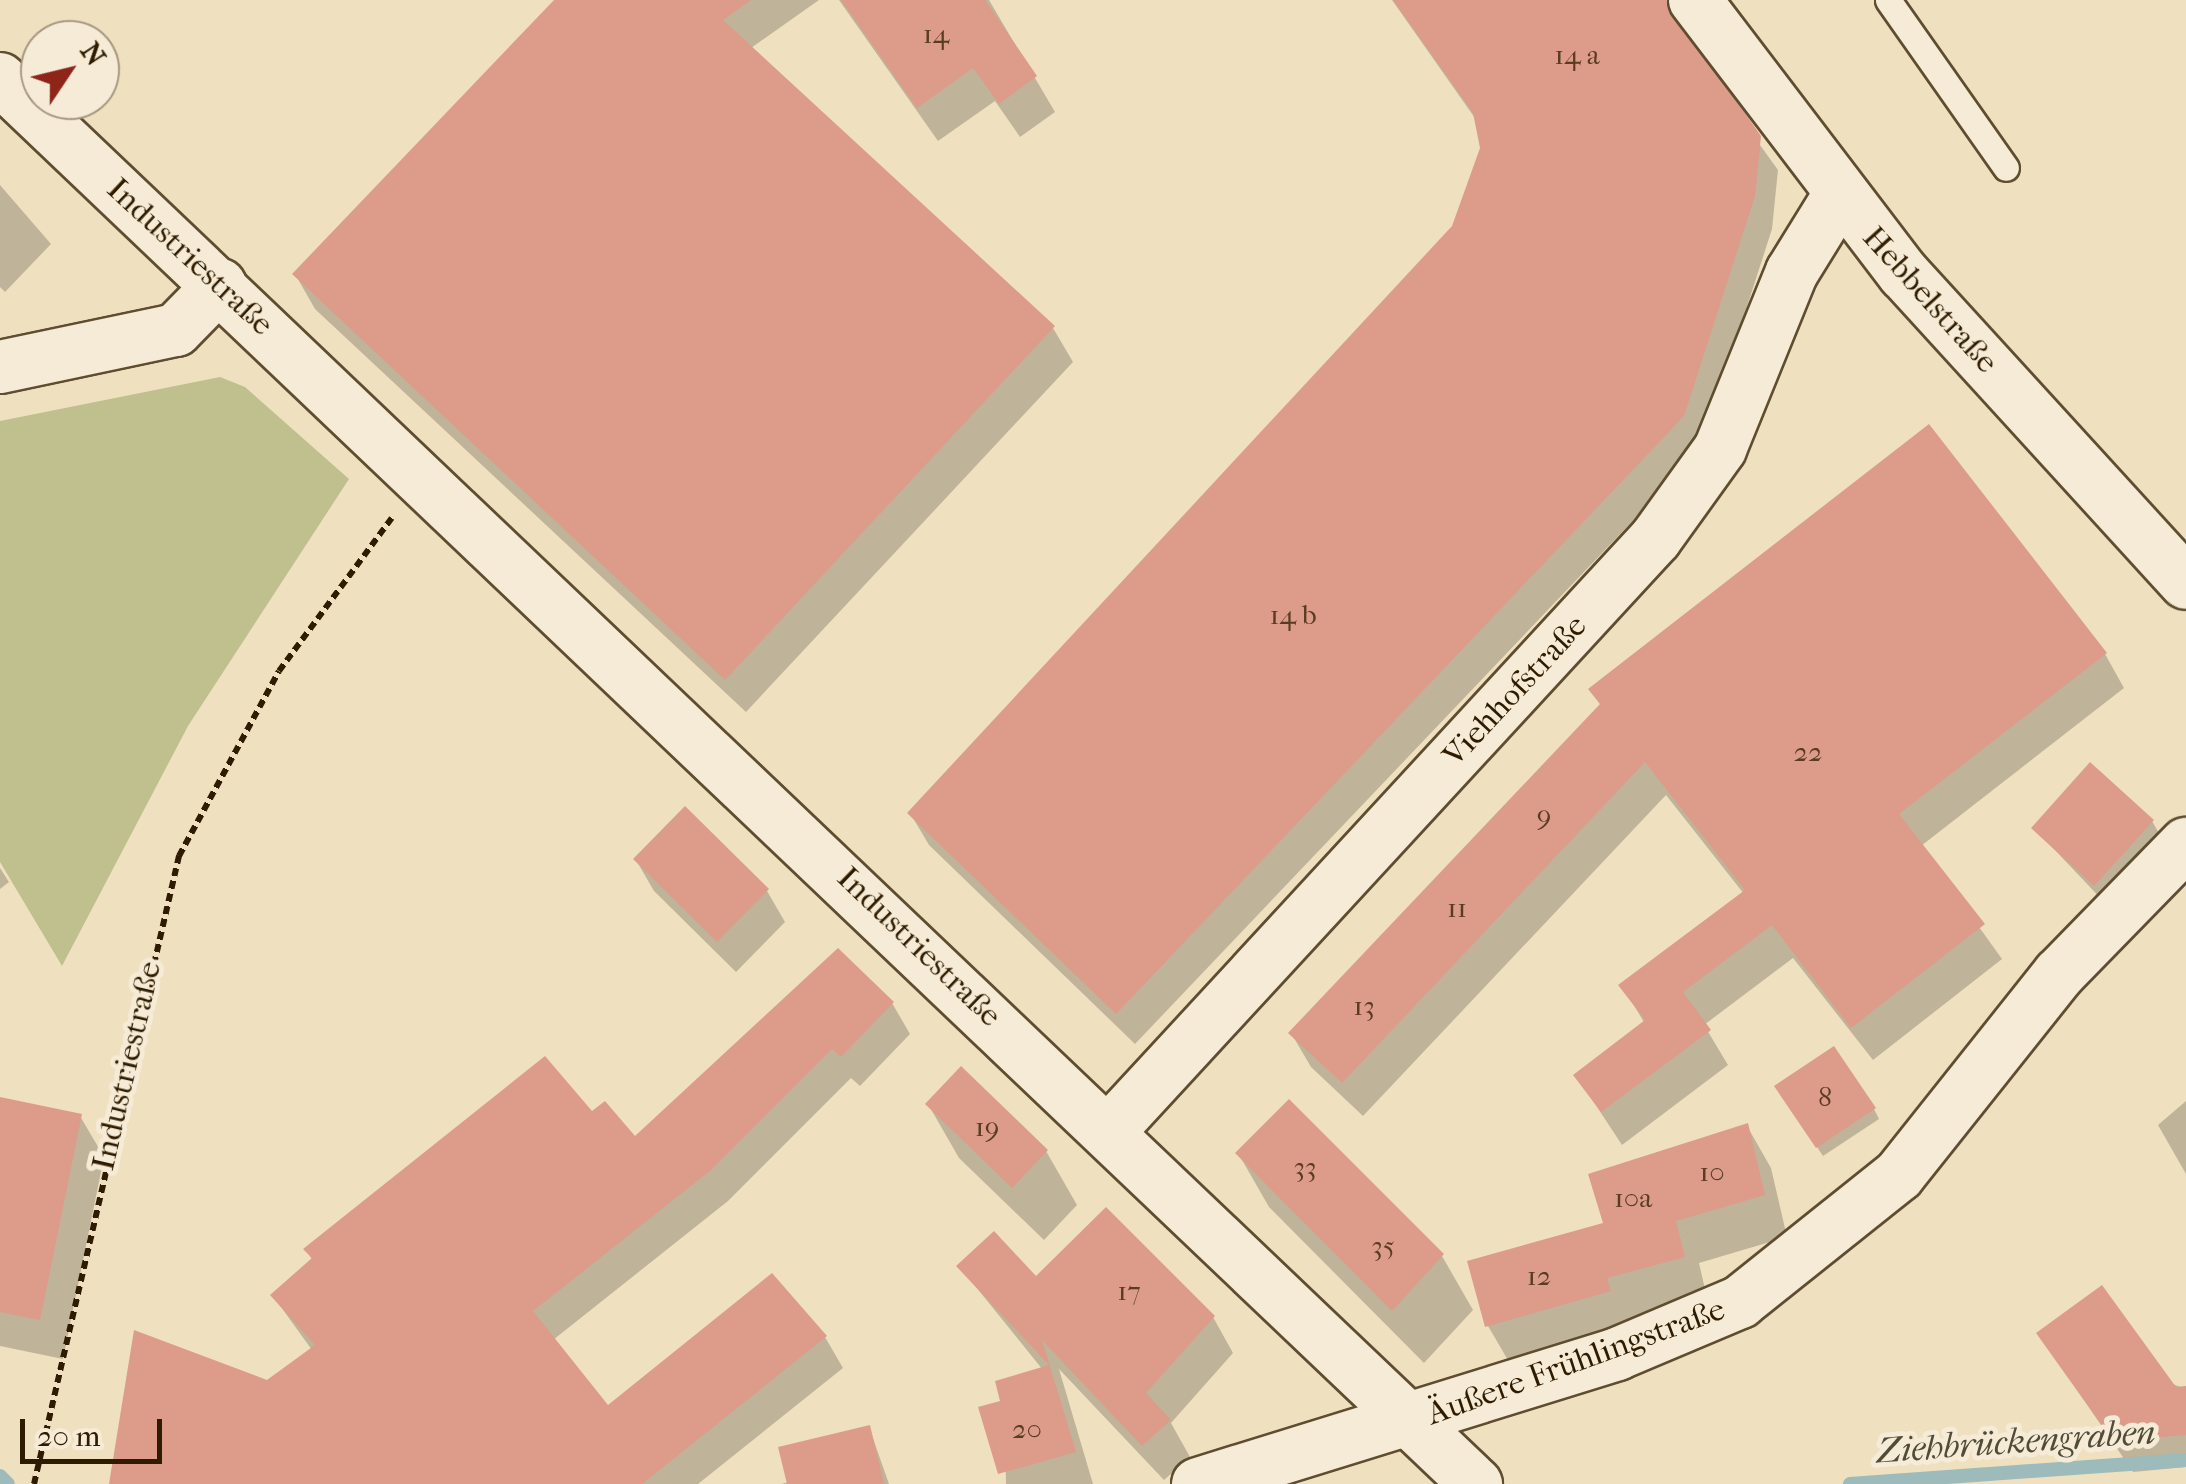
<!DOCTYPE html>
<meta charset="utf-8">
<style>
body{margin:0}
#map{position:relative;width:2186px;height:1484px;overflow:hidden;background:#efe0c0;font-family:"IM FELL French Canon",serif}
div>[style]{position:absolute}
.green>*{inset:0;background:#c0c08e}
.shadow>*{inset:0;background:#0003}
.stream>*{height:14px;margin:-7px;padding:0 7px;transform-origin:7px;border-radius:7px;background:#9cbbba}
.building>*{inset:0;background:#dc9c89}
.path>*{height:6px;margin-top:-3px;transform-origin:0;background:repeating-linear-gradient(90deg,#2f1c00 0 8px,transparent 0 13px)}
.roads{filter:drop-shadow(2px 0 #5f4d30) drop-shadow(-2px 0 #5f4d30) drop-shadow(0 2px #5f4d30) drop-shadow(0 -2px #5f4d30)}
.lane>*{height:25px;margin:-12.5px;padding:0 12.5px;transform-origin:12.5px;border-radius:12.5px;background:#f5ebd6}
.street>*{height:52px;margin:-26px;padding:0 26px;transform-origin:26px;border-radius:26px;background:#f5ebd6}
span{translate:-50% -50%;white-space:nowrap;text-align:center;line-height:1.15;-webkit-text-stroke:10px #f5ebd6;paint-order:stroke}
.number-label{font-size:28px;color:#5a3c22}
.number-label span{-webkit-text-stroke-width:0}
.street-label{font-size:32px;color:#2f1c00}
.water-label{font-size:35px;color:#504c38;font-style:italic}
.north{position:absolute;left:20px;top:20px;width:100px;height:100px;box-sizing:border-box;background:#f5ebd6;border:2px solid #a69880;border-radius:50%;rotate:55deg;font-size:28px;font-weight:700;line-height:40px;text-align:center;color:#2f1c00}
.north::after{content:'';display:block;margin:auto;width:35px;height:45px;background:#8f2418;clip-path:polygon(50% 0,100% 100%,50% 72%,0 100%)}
.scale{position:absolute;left:20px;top:1419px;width:142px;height:45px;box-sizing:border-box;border:5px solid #2f1c00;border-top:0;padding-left:12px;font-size:30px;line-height:35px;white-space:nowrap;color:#2f1c00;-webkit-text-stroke:8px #f5ebd6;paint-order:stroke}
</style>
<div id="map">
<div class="green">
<i style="clip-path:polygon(220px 377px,245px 387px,349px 479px,188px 726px,62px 966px,0 862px,0 421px)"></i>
</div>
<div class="shadow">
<i style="clip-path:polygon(557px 0,819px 0,751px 48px,1053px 328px,1073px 362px,746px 712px,315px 309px,295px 274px)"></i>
<i style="clip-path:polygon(839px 0,989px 0,1055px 112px,1020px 137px,995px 101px,938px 141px)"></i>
<i style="clip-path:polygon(1392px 0,1678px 0,1688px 45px,1778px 170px,1772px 229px,1701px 449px,1135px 1044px,929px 845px,910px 813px,1454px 227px,1483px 148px,1477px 121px)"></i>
<i style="clip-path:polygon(0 185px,51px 244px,5px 292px,0 287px)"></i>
<i style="clip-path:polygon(2105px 654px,2124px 688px,1921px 846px,2002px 959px,1873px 1060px,1793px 958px,1704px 1025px,1728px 1065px,1622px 1145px,1576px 1075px,1645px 1024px,1622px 985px,1744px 894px,1666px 795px,1363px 1116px,1311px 1067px,1291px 1033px,1601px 706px,1592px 690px)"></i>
<i style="clip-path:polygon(2152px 821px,2164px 842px,2107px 905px,2034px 828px)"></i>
<i style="clip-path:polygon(636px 860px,767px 891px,785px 922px,736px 972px,654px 891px)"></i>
<i style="clip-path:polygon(0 868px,9px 882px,0 889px)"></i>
<i style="clip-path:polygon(892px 1003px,910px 1034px,860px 1086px,851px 1078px,728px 1201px,553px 1340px,608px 1408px,825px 1337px,843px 1368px,698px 1484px,112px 1484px,312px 1350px,273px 1296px,313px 1261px,306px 1250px,592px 1114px,635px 1140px)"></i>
<i style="clip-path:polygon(1783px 1096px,1874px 1109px,1879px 1119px,1823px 1156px)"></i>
<i style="clip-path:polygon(0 1100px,80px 1116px,104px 1157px,63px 1359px,0 1346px)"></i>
<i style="clip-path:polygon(2186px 1101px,2186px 1174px,2158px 1125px)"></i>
<i style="clip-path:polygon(928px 1104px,1046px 1151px,1077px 1205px,1044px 1240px,959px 1158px)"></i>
<i style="clip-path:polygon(1747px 1126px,1771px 1168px,1787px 1237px,1699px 1263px,1707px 1298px,1629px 1320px,1633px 1333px,1512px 1367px,1488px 1326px,1606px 1225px)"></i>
<i style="clip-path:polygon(1238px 1153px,1442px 1256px,1473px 1310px,1424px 1363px,1269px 1207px)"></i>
<i style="clip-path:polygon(959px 1266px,1213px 1317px,1233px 1353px,1171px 1423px,1190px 1457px,1164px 1480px,1059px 1369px,1093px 1484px,1006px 1484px,1004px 1403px,1043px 1370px)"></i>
<i style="clip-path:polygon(2039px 1334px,2186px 1389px,2186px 1467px,2133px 1472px)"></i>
<i style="clip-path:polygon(869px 1427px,889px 1484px,781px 1484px,789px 1482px)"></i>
</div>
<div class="stream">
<i style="left:0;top:1476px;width:11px;rotate:45deg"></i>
<i style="left:1850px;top:1484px;width:337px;rotate:-4.1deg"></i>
</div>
<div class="building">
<i style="clip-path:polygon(554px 0,751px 0,723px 20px,1055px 326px,725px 680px,292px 274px)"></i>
<i style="clip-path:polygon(841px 0,985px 0,1037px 76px,999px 104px,973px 68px,917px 108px)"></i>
<i style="clip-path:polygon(1393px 0,1666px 0,1761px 136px,1755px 196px,1684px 416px,1116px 1014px,907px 813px,1452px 226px,1480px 148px,1473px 113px)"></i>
<i style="clip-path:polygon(1929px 424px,2107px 653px,1899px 814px,1985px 924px,1851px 1028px,1772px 925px,1683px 992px,1711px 1030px,1601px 1112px,1573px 1075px,1645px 1020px,1618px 985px,1745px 890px,1645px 762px,1342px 1083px,1288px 1033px,1600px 704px,1588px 689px)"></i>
<i style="clip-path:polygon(2090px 762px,2154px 820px,2094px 886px,2031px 828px)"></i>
<i style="clip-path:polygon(685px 806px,769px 889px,717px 942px,633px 859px)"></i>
<i style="clip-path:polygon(838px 948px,894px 1002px,841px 1057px,832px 1049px,711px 1170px,533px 1311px,608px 1405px,772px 1273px,827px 1336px,642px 1484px,109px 1484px,134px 1330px,267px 1380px,315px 1345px,270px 1295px,312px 1258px,303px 1249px,545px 1056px,592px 1111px,605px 1101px,635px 1136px)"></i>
<i style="clip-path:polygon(1834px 1046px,1876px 1108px,1816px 1148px,1774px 1086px)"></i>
<i style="clip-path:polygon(961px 1066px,1048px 1150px,1012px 1188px,925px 1104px)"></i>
<i style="clip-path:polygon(0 1097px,82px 1114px,40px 1320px,0 1312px)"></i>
<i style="clip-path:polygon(1289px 1099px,1444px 1254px,1392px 1311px,1235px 1153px)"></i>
<i style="clip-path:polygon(1748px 1123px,1765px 1195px,1676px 1221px,1685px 1257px,1607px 1278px,1611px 1291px,1485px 1327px,1467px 1261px,1603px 1223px,1588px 1174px)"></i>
<i style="clip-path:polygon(1106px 1207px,1215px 1316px,1146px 1393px,1171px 1420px,1142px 1446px,1042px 1340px,1076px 1452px,998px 1474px,978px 1407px,1000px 1401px,995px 1381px,1049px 1365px,956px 1266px,994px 1231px,1036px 1276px)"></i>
<i style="clip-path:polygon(2102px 1285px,2176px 1387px,2186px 1386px,2186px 1435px,2113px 1441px,2036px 1333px)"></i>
<i style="clip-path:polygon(870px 1425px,884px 1484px,787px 1484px,778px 1447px)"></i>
</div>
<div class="path">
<i style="left:34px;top:1484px;width:645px;rotate:-77deg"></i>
<i style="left:179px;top:856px;width:210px;rotate:-61.6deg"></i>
<i style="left:279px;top:671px;width:190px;rotate:-53.6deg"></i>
</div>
<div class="roads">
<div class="lane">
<i style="left:1888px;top:0;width:205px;rotate:54.9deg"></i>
</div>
<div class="street">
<i style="left:1695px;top:0;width:345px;rotate:52.7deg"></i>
<i style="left:1904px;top:274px;width:418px;rotate:47.6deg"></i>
<i style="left:0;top:79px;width:2038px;rotate:43.59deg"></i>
<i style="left:0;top:367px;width:180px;rotate:-11.9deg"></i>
<i style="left:176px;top:330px;width:63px;rotate:-45.6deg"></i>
<i style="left:1110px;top:1130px;width:805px;rotate:-47.31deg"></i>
<i style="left:1656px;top:538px;width:110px;rotate:-54.3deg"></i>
<i style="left:1720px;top:449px;width:191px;rotate:-67.9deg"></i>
<i style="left:1792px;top:272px;width:89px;rotate:-58.3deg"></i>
<i style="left:1198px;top:1484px;width:439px;rotate:-17.2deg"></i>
<i style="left:1617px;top:1354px;width:134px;rotate:-22.9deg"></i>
<i style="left:1740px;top:1302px;width:203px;rotate:-38.6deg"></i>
<i style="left:1899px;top:1175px;width:257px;rotate:-51.5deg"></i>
<i style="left:2059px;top:974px;width:182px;rotate:-45.7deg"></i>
</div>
</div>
<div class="number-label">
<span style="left:936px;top:34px">14</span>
<span style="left:1577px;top:55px">14 a</span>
<span style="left:1293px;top:615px">14 b</span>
<span style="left:1808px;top:752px">22</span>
<span style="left:1544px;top:815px">9</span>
<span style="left:1457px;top:908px">11</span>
<span style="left:1364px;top:1006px">13</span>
<span style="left:1825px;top:1097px">8</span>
<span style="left:987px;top:1127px">19</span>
<span style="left:1305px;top:1167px">33</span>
<span style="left:1712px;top:1172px">10</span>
<span style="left:1633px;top:1198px">10a</span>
<span style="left:1383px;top:1246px">35</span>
<span style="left:1539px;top:1276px">12</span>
<span style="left:1129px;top:1291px">17</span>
<span style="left:1027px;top:1429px">20</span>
</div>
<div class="street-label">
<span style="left:190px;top:257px;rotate:43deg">Industriestraße</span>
<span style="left:1930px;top:300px;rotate:48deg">Hebbelstraße</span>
<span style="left:1515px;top:691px;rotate:-47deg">Viehhofstraße</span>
<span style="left:919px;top:947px;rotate:44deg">Industriestraße</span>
<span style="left:127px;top:1066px;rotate:-77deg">Industriestraße</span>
<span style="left:1576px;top:1362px;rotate:-20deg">Äußere Frühlingstraße</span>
</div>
<div class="water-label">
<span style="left:2016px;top:1442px;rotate:-4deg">Ziehbrückengraben</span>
</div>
<div class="north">N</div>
<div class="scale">20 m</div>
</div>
